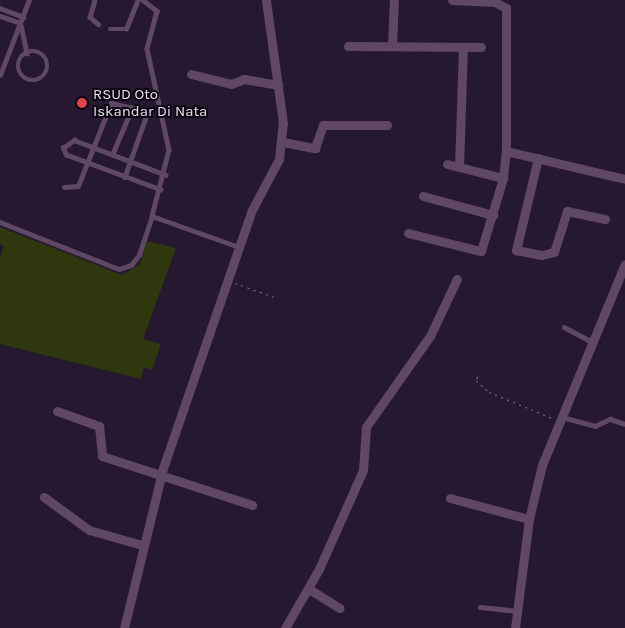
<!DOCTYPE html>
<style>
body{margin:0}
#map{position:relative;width:625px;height:628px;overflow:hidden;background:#251830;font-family:Karla,sans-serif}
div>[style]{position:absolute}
.green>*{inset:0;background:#2e370d}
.path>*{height:1px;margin-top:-0.5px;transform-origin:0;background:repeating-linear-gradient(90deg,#74697e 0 2.5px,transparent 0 6.5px)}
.lane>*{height:4.5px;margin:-2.25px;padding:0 2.25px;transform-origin:2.25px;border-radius:2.25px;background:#604763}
.lane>.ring{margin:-2.25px;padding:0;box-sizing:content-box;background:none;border:4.5px solid #604763;border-radius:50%}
.street>*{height:9px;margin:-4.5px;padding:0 4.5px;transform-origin:4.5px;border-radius:4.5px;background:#604763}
.dots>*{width:14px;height:14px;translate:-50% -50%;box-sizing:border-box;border:2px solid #0b0610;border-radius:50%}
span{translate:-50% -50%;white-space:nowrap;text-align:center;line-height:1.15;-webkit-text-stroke:4px #0b0610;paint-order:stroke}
.poi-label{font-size:15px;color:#e9e1f1}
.left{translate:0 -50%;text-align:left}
</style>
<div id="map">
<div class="green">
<i style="clip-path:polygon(0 227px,122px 275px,140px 264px,147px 241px,176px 248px,143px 339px,161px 344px,152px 370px,144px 367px,141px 379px,0 344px,0 257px,4px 246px,0 244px)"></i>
</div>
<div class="path">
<i style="left:235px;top:283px;width:41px;rotate:19.7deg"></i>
<i style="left:478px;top:376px;width:4px;rotate:117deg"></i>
<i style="left:476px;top:380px;width:18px;rotate:43deg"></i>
<i style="left:489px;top:392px;width:68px;rotate:22.4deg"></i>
</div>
<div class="lane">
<i style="left:95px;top:0;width:18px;rotate:106deg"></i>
<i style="left:90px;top:17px;width:11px;rotate:41deg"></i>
<i style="left:143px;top:0;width:18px;rotate:38deg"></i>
<i style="left:157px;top:11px;width:39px;rotate:105deg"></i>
<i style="left:147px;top:49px;width:103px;rotate:77.7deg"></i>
<i style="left:169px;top:150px;width:68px;rotate:104.4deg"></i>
<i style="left:152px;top:216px;width:92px;rotate:19.6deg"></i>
<i style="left:0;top:8px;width:25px;rotate:21deg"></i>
<i style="left:0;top:16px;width:21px;rotate:19deg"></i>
<i style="left:21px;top:25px;width:29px;rotate:78deg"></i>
<i style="left:110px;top:29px;width:16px"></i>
<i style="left:126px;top:29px;width:31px;rotate:-68deg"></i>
<i class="ring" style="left:18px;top:51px;width:25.5px;height:25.5px"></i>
<i style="left:0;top:75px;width:80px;rotate:-68.9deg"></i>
<i style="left:112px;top:155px;width:51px;rotate:-66.9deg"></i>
<i style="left:132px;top:108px;width:17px;rotate:25deg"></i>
<i style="left:147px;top:115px;width:66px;rotate:109.5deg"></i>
<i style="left:64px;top:187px;width:14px;rotate:-4deg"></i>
<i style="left:78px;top:186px;width:89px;rotate:-68.3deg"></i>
<i style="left:111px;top:103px;width:22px;rotate:13deg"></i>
<i style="left:161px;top:190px;width:101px;rotate:-159.8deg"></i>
<i style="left:66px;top:155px;width:8px;rotate:-113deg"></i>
<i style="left:63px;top:148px;width:14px;rotate:-36deg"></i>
<i style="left:74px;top:140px;width:98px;rotate:20.8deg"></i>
<i style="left:0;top:222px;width:128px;rotate:21.6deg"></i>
<i style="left:119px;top:269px;width:13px;rotate:-18deg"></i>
<i style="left:131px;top:265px;width:13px;rotate:-51deg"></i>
<i style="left:139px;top:255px;width:41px;rotate:-71.6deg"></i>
<i style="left:564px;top:327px;width:30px;rotate:28deg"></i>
<i style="left:562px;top:417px;width:34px;rotate:15deg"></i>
<i style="left:595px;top:426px;width:17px;rotate:-25deg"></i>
<i style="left:610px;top:419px;width:16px;rotate:18deg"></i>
<i style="left:480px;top:607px;width:37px;rotate:6deg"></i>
</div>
<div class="street">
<i style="left:452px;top:0;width:43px;rotate:2.7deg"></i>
<i style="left:495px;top:2px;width:13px;rotate:29deg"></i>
<i style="left:506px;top:8px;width:143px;rotate:90deg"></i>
<i style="left:392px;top:45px;width:45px;rotate:-87.5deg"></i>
<i style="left:348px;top:46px;width:133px;rotate:0.4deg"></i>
<i style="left:191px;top:74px;width:41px;rotate:14deg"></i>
<i style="left:231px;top:84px;width:14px;rotate:-21deg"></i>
<i style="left:244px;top:79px;width:35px;rotate:10deg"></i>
<i style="left:283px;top:142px;width:33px;rotate:11deg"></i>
<i style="left:315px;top:148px;width:24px;rotate:-71deg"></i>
<i style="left:323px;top:125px;width:64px"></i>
<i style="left:538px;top:158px;width:95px;rotate:103.4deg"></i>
<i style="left:516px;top:250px;width:26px;rotate:11deg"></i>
<i style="left:542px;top:255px;width:12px;rotate:-14deg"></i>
<i style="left:554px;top:252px;width:43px;rotate:-72.4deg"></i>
<i style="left:567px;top:211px;width:39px;rotate:12deg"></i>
<i style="left:447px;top:164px;width:58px;rotate:14deg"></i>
<i style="left:459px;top:167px;width:120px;rotate:-88.1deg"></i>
<i style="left:423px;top:196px;width:73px;rotate:15.2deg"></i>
<i style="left:408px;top:233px;width:75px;rotate:13.9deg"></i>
<i style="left:481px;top:251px;width:76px;rotate:-73.2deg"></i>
<i style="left:503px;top:178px;width:27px;rotate:-84deg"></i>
<i style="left:506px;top:151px;width:122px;rotate:13.2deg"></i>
<i style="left:57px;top:411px;width:45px;rotate:19.7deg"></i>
<i style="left:99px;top:426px;width:30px;rotate:84deg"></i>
<i style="left:102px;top:456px;width:158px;rotate:18.1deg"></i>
<i style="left:44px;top:497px;width:56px;rotate:36.3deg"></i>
<i style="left:89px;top:530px;width:55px;rotate:15.8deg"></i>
<i style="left:450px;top:498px;width:82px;rotate:14.9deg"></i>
<i style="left:309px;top:589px;width:36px;rotate:32deg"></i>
<i style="left:124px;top:628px;width:165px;rotate:-76.3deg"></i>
<i style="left:163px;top:468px;width:273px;rotate:-71deg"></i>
<i style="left:252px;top:210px;width:58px;rotate:-62.1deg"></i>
<i style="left:279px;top:159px;width:36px;rotate:-84deg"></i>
<i style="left:283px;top:123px;width:124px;rotate:-97.9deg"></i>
<i style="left:285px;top:628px;width:68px;rotate:-60deg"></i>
<i style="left:319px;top:569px;width:108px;rotate:-66deg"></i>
<i style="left:363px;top:470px;width:43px;rotate:-86deg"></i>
<i style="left:366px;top:427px;width:111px;rotate:-54.9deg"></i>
<i style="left:430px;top:336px;width:63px;rotate:-64.7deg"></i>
<i style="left:515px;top:628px;width:110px;rotate:-82.7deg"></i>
<i style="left:529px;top:519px;width:56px;rotate:-76.5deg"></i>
<i style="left:542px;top:465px;width:217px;rotate:-67.6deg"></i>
</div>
<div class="dots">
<i style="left:82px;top:103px;background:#e0444e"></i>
</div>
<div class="poi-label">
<span class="left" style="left:93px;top:103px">RSUD Oto<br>Iskandar Di Nata</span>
</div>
</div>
